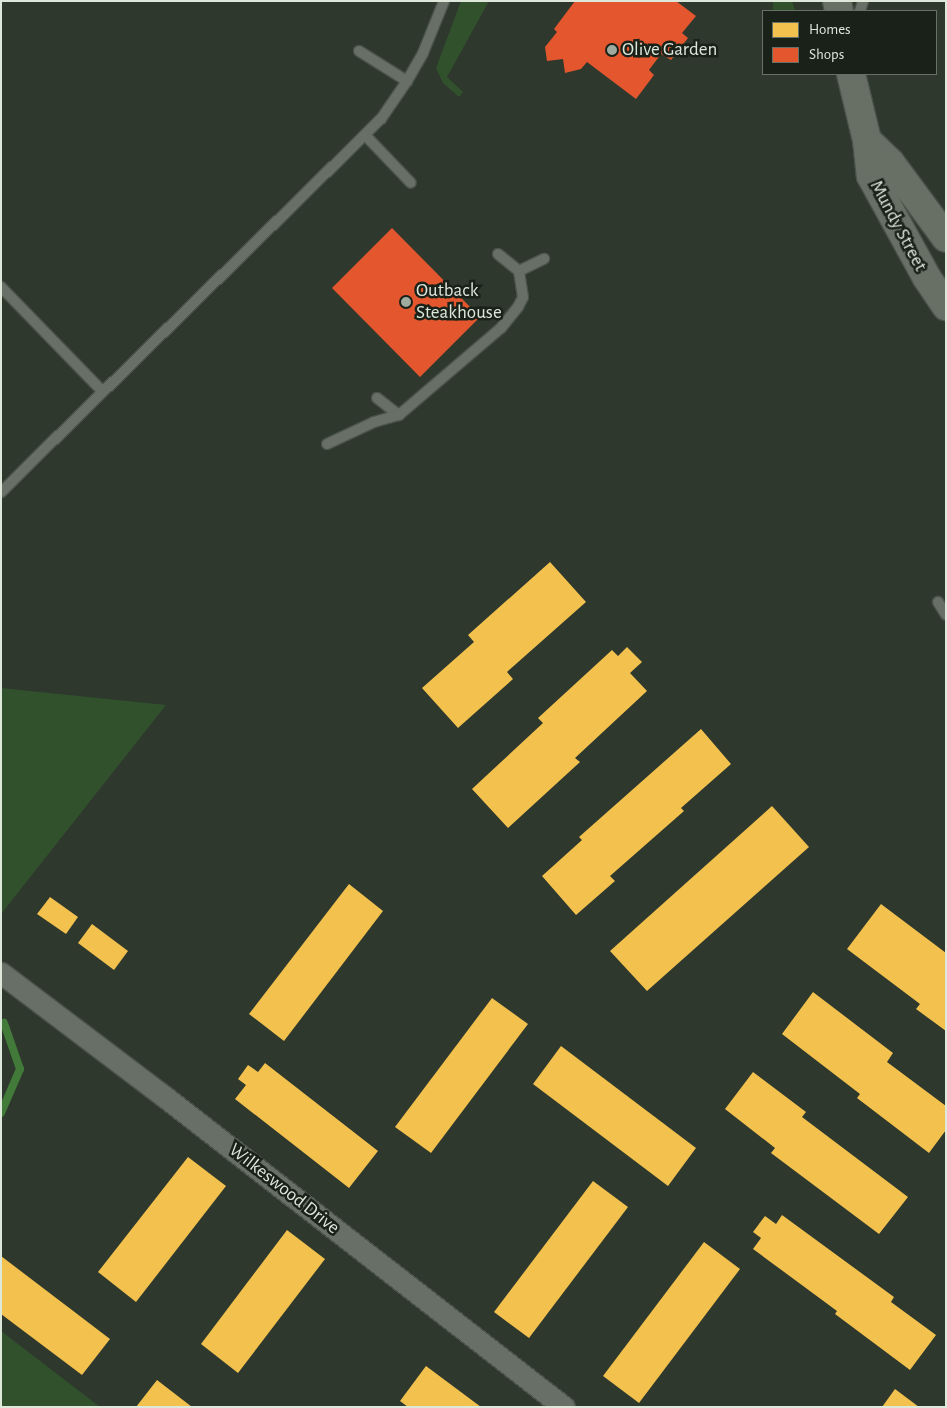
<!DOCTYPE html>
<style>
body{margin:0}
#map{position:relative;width:947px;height:1408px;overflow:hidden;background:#2e382d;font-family:"Alegreya Sans",sans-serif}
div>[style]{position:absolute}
.green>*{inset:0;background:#31512d}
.homes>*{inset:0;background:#f2c14e}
.shops>*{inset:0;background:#e4572e}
.stream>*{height:8px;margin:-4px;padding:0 4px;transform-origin:4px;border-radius:4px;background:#417a39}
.roads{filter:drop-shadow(1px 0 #4a5349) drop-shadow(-1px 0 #4a5349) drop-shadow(0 1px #4a5349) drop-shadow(0 -1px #4a5349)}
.service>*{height:10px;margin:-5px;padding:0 5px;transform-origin:5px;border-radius:5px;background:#686f66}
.minor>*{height:21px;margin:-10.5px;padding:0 10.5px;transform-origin:10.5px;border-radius:10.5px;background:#686f66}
.secondary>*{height:28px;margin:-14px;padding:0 14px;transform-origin:14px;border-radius:14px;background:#687066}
.dots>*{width:14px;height:14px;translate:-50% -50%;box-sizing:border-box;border:2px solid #192118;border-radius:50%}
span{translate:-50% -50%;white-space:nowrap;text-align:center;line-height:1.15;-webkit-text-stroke:5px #192118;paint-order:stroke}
.poi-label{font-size:19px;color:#dde8db}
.left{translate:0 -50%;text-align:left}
.street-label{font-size:19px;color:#dde8db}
.frame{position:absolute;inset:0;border:2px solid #dde8db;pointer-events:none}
.legend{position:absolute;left:762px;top:10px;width:175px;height:65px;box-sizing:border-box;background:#192118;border:1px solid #677166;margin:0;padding:6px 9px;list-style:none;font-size:15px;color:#dde8db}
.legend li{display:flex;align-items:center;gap:10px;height:25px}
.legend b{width:25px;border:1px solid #677166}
</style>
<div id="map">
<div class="green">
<i style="clip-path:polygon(461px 1px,489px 1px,447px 77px,463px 92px,459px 97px,443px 83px,436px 68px)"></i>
<i style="clip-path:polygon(773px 1px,792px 1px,795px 11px,773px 11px)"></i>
<i style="clip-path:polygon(1px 688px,166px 705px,1px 914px)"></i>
<i style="clip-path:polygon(1px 1331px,100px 1407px,1px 1407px)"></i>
</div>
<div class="homes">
<i style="clip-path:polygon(550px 562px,586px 602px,507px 672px,513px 679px,458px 728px,422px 688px,474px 642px,468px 635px)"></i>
<i style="clip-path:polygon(627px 647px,642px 662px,630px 673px,647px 691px,575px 758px,580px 762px,508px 828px,472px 789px,543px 723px,538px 718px,612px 650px,618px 656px)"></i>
<i style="clip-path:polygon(701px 729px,731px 764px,681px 808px,684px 811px,610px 876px,615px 881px,576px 915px,542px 876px,582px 840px,579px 837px)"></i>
<i style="clip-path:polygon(772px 806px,809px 847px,647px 991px,610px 951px)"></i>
<i style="clip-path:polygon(349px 884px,383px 911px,284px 1041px,249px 1014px)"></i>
<i style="clip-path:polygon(50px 897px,78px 917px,66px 934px,37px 914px)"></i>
<i style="clip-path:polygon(881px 904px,946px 953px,946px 1031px,916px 1009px,920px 1004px,847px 949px)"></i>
<i style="clip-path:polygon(92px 924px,128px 951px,114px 970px,78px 943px)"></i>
<i style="clip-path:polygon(813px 992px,893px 1053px,887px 1062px,946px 1106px,946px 1130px,929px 1153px,857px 1098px,860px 1094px,782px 1034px)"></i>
<i style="clip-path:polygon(492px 998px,528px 1024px,431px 1153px,395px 1127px)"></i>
<i style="clip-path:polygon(561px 1046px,696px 1148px,668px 1186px,533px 1084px)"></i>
<i style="clip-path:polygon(265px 1063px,378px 1151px,349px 1188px,235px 1099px,246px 1085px,238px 1079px,248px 1065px,258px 1072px)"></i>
<i style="clip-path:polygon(753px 1072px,806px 1112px,802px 1117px,908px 1197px,879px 1234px,771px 1153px,775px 1148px,725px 1109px)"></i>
<i style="clip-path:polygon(188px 1157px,226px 1186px,136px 1302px,98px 1272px)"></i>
<i style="clip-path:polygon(593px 1181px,628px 1207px,529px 1338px,494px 1312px)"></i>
<i style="clip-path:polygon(782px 1215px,894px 1297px,891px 1302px,936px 1335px,910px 1370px,835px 1314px,837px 1311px,753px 1249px,761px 1238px,753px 1232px,765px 1216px,776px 1224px)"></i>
<i style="clip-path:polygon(287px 1230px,325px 1259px,238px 1373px,201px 1344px)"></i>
<i style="clip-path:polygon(704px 1242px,740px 1269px,639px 1403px,603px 1376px)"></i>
<i style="clip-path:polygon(1px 1256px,110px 1339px,82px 1375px,1px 1314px)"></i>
<i style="clip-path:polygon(426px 1366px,481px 1407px,408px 1407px,400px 1401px)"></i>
<i style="clip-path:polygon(157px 1380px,192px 1407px,136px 1407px)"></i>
<i style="clip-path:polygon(895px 1389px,919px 1407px,882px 1407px)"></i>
</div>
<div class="shops">
<i style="clip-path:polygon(575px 1px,676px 1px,696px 16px,682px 33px,688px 38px,671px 60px,661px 54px,649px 70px,654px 75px,636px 99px,587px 62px,581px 69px,565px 73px,563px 59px,547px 61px,545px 47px,557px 32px,554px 29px)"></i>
<i style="clip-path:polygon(392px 228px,480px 317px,420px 377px,332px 288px)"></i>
</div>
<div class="stream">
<i style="left:1px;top:1113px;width:48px;rotate:-66.6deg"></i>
<i style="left:20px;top:1069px;width:49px;rotate:-109.2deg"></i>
</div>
<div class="roads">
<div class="service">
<i style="left:860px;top:11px;width:10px;rotate:-73deg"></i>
<i style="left:359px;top:51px;width:57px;rotate:32deg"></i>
<i style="left:365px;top:135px;width:66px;rotate:46.2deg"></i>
<i style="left:498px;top:254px;width:27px;rotate:39deg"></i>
<i style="left:519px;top:271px;width:28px;rotate:-26deg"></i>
<i style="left:1px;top:287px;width:146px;rotate:45.8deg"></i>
<i style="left:377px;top:398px;width:28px;rotate:38deg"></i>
<i style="left:327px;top:444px;width:52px;rotate:-25.1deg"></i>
<i style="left:374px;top:422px;width:26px;rotate:-16deg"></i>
<i style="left:399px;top:415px;width:134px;rotate:-40.5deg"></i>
<i style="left:501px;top:328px;width:27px;rotate:-51deg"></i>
<i style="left:518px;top:307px;width:11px;rotate:-63deg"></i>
<i style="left:523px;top:297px;width:26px;rotate:-99deg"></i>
<i style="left:1px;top:492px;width:532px;rotate:-44.47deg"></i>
<i style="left:381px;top:119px;width:46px;rotate:-55.6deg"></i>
<i style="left:407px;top:81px;width:32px;rotate:-60deg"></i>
<i style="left:423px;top:53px;width:56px;rotate:-68deg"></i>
<i style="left:938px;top:602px;width:15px;rotate:58deg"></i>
</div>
<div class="minor">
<i style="left:1px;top:973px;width:206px;rotate:37.1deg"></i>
<i style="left:165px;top:1097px;width:505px;rotate:37.85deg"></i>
</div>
<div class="secondary">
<i style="left:837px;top:1px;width:10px;rotate:79deg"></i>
<i style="left:851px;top:74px;width:68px;rotate:76.4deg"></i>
<i style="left:867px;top:140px;width:36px;rotate:84deg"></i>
<i style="left:871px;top:176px;width:116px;rotate:61.2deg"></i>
<i style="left:927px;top:278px;width:34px;rotate:56deg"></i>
<i style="left:867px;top:140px;width:32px;rotate:44deg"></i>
<i style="left:890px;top:162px;width:94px;rotate:53.6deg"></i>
</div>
</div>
<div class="dots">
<i style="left:612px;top:50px;background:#a0aa9e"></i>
<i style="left:406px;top:302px;background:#a0aa9e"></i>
</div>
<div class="poi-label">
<span class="left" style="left:622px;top:50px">Olive Garden</span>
<span class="left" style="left:416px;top:302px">Outback<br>Steakhouse</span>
</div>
<div class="street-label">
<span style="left:898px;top:226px;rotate:62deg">Mundy Street</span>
<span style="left:284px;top:1189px;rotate:38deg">Wilkeswood Drive</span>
</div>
<div class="frame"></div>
<ul class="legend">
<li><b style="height:14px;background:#f2c14e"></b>Homes</li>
<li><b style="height:14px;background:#e4572e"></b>Shops</li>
</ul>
</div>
